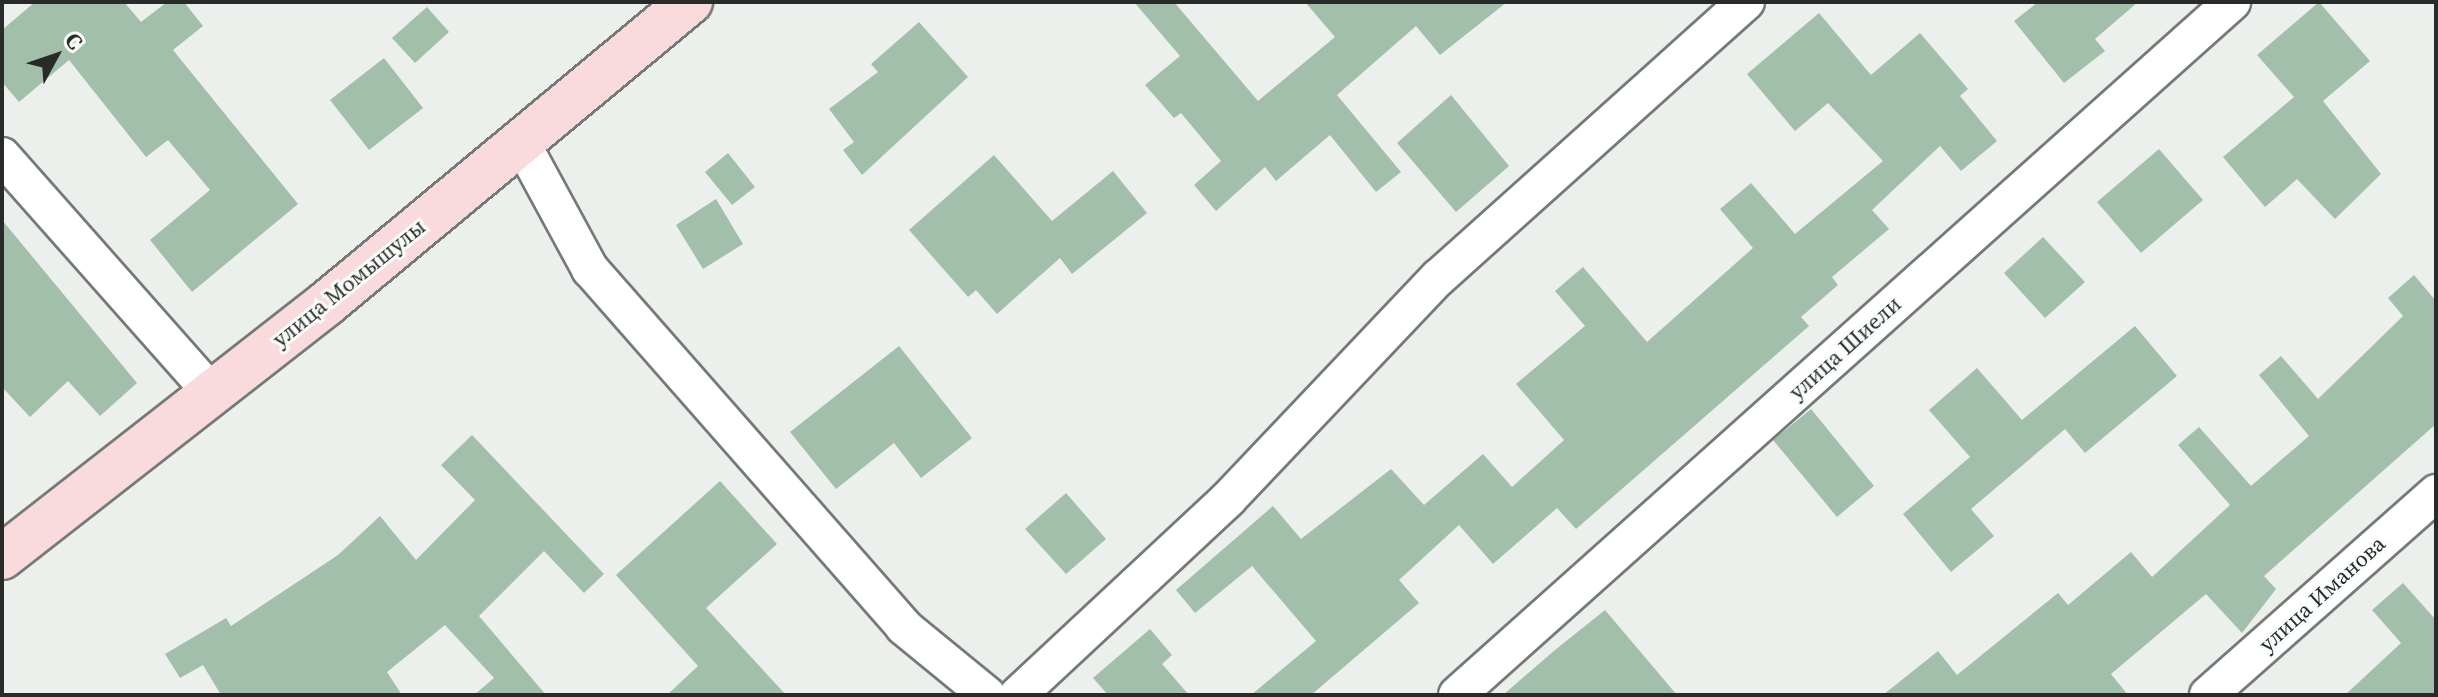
<!DOCTYPE html>
<meta charset="utf-8">
<style>
body{margin:0}
#map{position:relative;width:2438px;height:697px;overflow:hidden;background:#ebf0ec;font-family:"Source Serif 4",serif}
div>[style]{position:absolute}
.building>*{inset:0;background:#a2bfab}
.roads{filter:drop-shadow(2px 0 #767a77) drop-shadow(-2px 0 #767a77) drop-shadow(0 2px #767a77) drop-shadow(0 -2px #767a77)}
.street>*{height:36px;margin:-18px;padding:0 18px;transform-origin:18px;border-radius:18px;background:#fff}
.secondary>*{height:44px;margin:-22px;padding:0 22px;transform-origin:22px;border-radius:22px;background:#fadbdd}
span{translate:-50% -50%;white-space:nowrap;text-align:center;line-height:1.15;-webkit-text-stroke:6px #f8fdf9;paint-order:stroke}
.street-label{font-size:22px;color:#292b2a}
.frame{position:absolute;inset:0;border:4px solid #292b2a;pointer-events:none}
.north{position:absolute;left:16px;top:16px;width:80px;height:80px;-webkit-text-stroke:6px #f8fdf9;paint-order:stroke;rotate:50deg;font-size:22px;font-weight:700;line-height:32px;text-align:center;color:#292b2a}
.north::after{content:'';display:block;margin:auto;width:28px;height:36px;background:#292b2a;clip-path:polygon(50% 0,100% 100%,50% 72%,0 100%)}
</style>
<div id="map">
<div class="building">
<i style="clip-path:polygon(35px 2px,124px 2px,141px 22px,167px 2px,184px 2px,203px 26px,173px 50px,298px 204px,192px 292px,150px 240px,210px 190px,168px 140px,146px 157px,69px 60px,19px 102px,2px 82px,2px 30px)"></i>
<i style="clip-path:polygon(1134px 2px,1174px 2px,1258px 101px,1335px 37px,1305px 2px,1507px 2px,1440px 55px,1416px 26px,1337px 95px,1401px 172px,1376px 192px,1330px 135px,1276px 181px,1265px 167px,1216px 211px,1194px 185px,1221px 161px,1181px 113px,1174px 118px,1145px 85px,1180px 56px)"></i>
<i style="clip-path:polygon(2038px 2px,2138px 2px,2095px 39px,2105px 51px,2064px 83px,2014px 21px)"></i>
<i style="clip-path:polygon(2319px 2px,2370px 61px,2323px 101px,2381px 174px,2335px 219px,2297px 179px,2265px 207px,2223px 157px,2294px 97px,2257px 55px)"></i>
<i style="clip-path:polygon(427px 7px,449px 32px,415px 63px,392px 38px)"></i>
<i style="clip-path:polygon(1819px 13px,1871px 75px,1920px 33px,1968px 89px,1960px 96px,1997px 141px,1961px 171px,1940px 146px,1872px 210px,1889px 229px,1832px 277px,1838px 285px,1801px 317px,1809px 326px,1576px 529px,1557px 508px,1493px 564px,1459px 525px,1399px 580px,1419px 603px,1311px 695px,1251px 695px,1316px 641px,1252px 566px,1195px 613px,1176px 590px,1273px 506px,1301px 539px,1391px 469px,1424px 505px,1483px 454px,1512px 487px,1564px 440px,1516px 384px,1585px 326px,1555px 291px,1583px 267px,1647px 342px,1753px 248px,1720px 209px,1751px 183px,1795px 234px,1883px 161px,1828px 103px,1795px 131px,1747px 74px)"></i>
<i style="clip-path:polygon(919px 22px,968px 77px,862px 175px,843px 150px,854px 142px,829px 109px,878px 72px,871px 64px)"></i>
<i style="clip-path:polygon(384px 58px,423px 108px,369px 150px,330px 100px)"></i>
<i style="clip-path:polygon(1451px 95px,1509px 166px,1456px 212px,1397px 143px)"></i>
<i style="clip-path:polygon(2159px 149px,2203px 200px,2141px 253px,2097px 202px)"></i>
<i style="clip-path:polygon(728px 153px,755px 187px,732px 205px,705px 172px)"></i>
<i style="clip-path:polygon(994px 155px,1052px 221px,1113px 171px,1147px 213px,1072px 274px,1060px 258px,997px 314px,976px 290px,968px 297px,909px 230px)"></i>
<i style="clip-path:polygon(716px 199px,743px 244px,703px 269px,676px 225px)"></i>
<i style="clip-path:polygon(2px 220px,137px 383px,100px 416px,68px 381px,30px 417px,2px 387px)"></i>
<i style="clip-path:polygon(2043px 237px,2085px 282px,2045px 318px,2004px 273px)"></i>
<i style="clip-path:polygon(2414px 275px,2436px 301px,2436px 424px,2264px 576px,2276px 589px,2242px 633px,2206px 594px,2111px 674px,2128px 695px,1883px 695px,1938px 651px,1957px 675px,2058px 593px,2068px 605px,2131px 552px,2152px 577px,2230px 505px,2178px 445px,2199px 427px,2251px 486px,2309px 436px,2259px 375px,2281px 356px,2318px 399px,2403px 316px,2388px 298px)"></i>
<i style="clip-path:polygon(2135px 326px,2177px 376px,2085px 453px,2065px 429px,1971px 509px,1994px 536px,1951px 572px,1903px 514px,1970px 457px,1929px 410px,1977px 368px,2022px 420px)"></i>
<i style="clip-path:polygon(899px 346px,972px 438px,921px 478px,894px 443px,836px 489px,790px 432px)"></i>
<i style="clip-path:polygon(1811px 409px,1874px 486px,1837px 517px,1773px 440px)"></i>
<i style="clip-path:polygon(472px 435px,604px 574px,584px 593px,544px 551px,479px 616px,546px 695px,474px 695px,494px 678px,445px 625px,387px 672px,402px 695px,221px 695px,203px 665px,180px 678px,165px 654px,226px 618px,231px 626px,338px 555px,380px 516px,416px 560px,475px 500px,441px 465px)"></i>
<i style="clip-path:polygon(720px 481px,777px 544px,706px 608px,786px 695px,667px 695px,698px 666px,616px 575px)"></i>
<i style="clip-path:polygon(1066px 493px,1106px 539px,1066px 574px,1025px 529px)"></i>
<i style="clip-path:polygon(2403px 583px,2436px 620px,2436px 695px,2345px 695px,2401px 643px,2372px 610px)"></i>
<i style="clip-path:polygon(1605px 610px,1677px 695px,1503px 695px,1555px 650px)"></i>
<i style="clip-path:polygon(1150px 629px,1172px 655px,1162px 664px,1189px 695px,1108px 695px,1093px 678px)"></i>
</div>
<div class="roads">
<div class="street">
<i style="left:521px;top:142px;width:145px;rotate:61.5deg"></i>
<i style="left:590px;top:269px;width:476px;rotate:48.7deg"></i>
<i style="left:904px;top:627px;width:107px;rotate:39.3deg"></i>
<i style="left:2px;top:156px;width:317px;rotate:48.5deg"></i>
<i style="left:1018px;top:695px;width:287px;rotate:-43deg"></i>
<i style="left:1228px;top:499px;width:305px;rotate:-46.5deg"></i>
<i style="left:1438px;top:278px;width:414px;rotate:-41.9deg"></i>
<i style="left:1457px;top:695px;width:1040px;rotate:-41.8deg"></i>
<i style="left:2208px;top:695px;width:305px;rotate:-41.5deg"></i>
</div>
<div class="secondary">
<i style="left:2px;top:557px;width:412px;rotate:-38deg"></i>
<i style="left:327px;top:303px;width:472px;rotate:-39.7deg"></i>
</div>
</div>
<div class="street-label">
<span style="left:349px;top:283px;rotate:-39deg">улица Момышулы</span>
<span style="left:1845px;top:348px;rotate:-42deg">улица Шиели</span>
<span style="left:2322px;top:594px;rotate:-42deg">улица Иманова</span>
</div>
<div class="frame"></div>
<div class="north">С</div>
</div>
